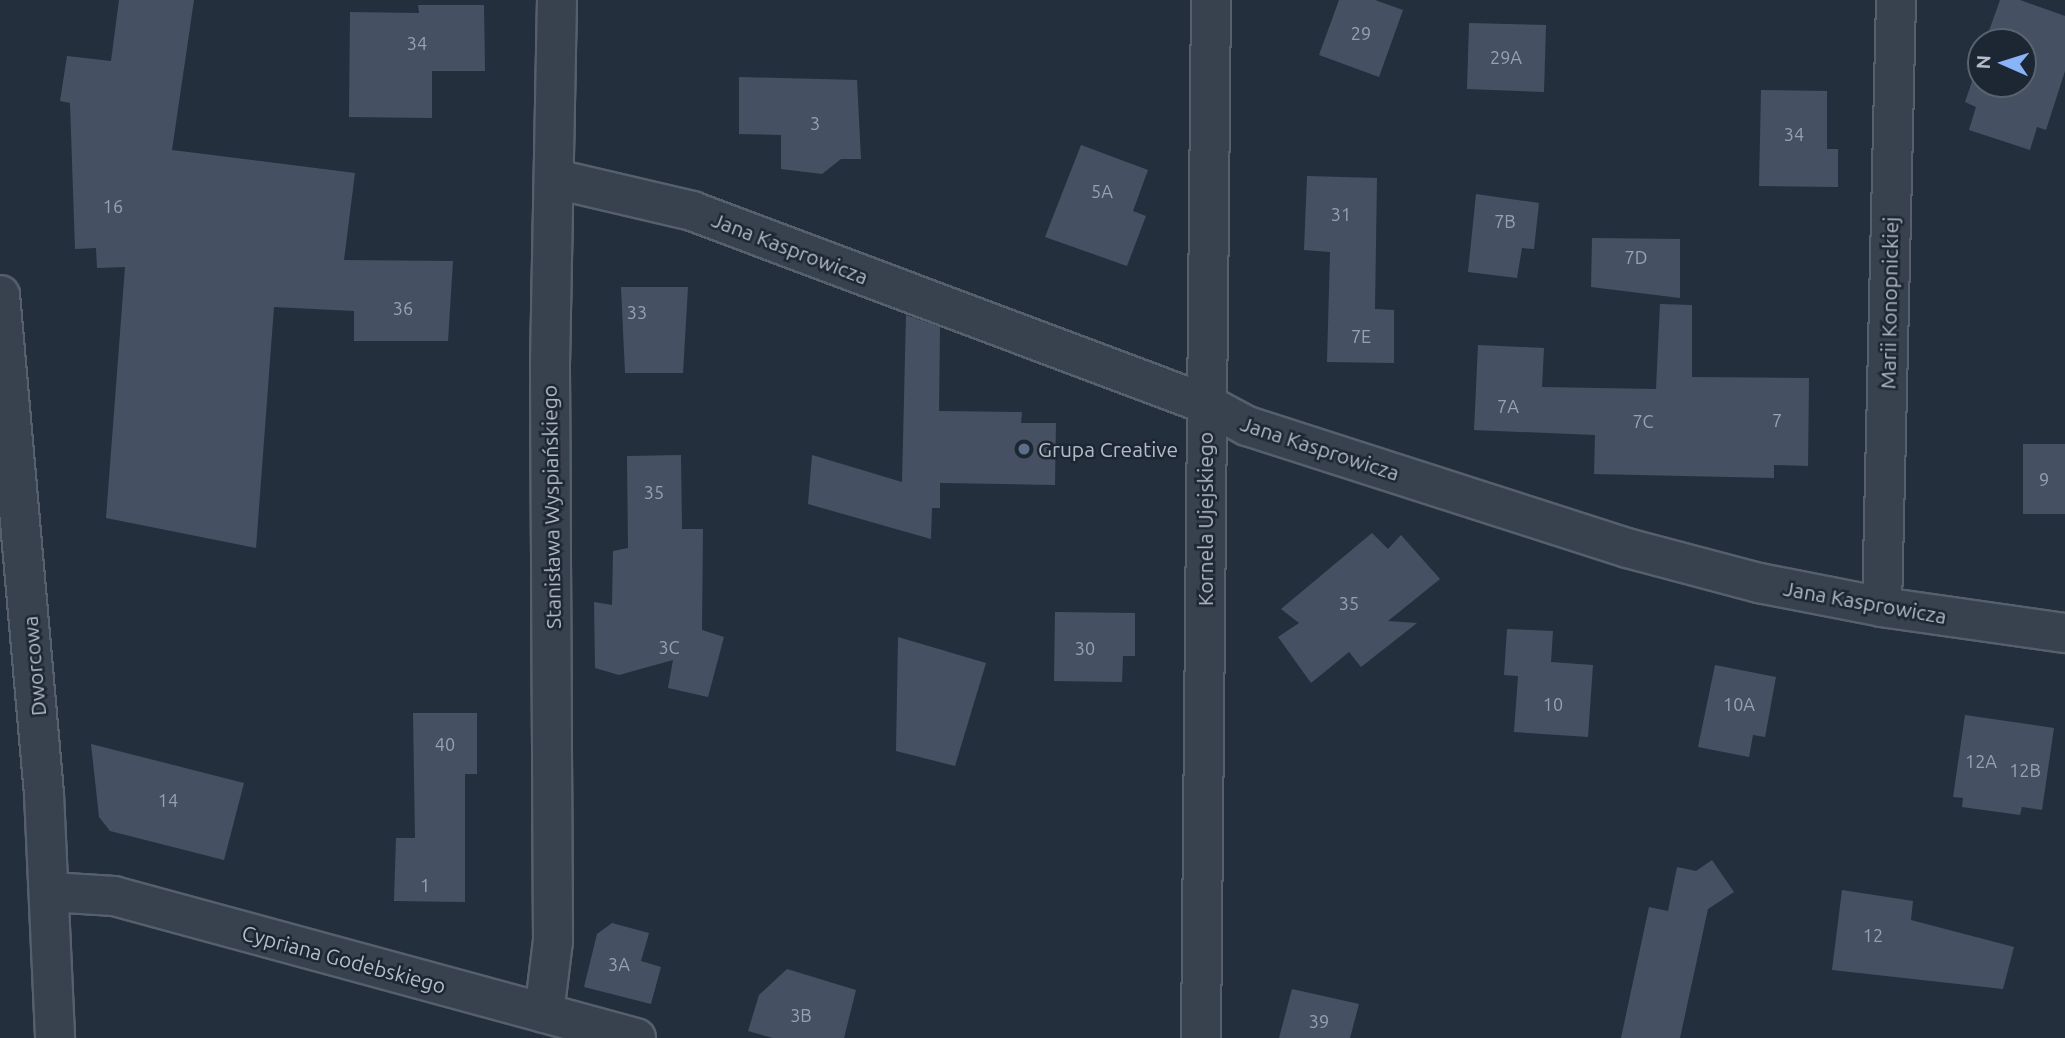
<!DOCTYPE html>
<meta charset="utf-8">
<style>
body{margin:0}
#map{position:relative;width:2065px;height:1038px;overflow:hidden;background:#242f3e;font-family:Ubuntu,sans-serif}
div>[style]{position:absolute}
.building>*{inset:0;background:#455162}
.roads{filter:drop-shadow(2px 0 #565f6c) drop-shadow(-2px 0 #565f6c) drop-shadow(0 2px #565f6c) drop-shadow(0 -2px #565f6c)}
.minor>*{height:38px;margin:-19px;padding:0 19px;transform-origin:19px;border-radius:19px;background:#38414e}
.dots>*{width:19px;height:19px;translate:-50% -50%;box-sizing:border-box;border:4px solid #1d2633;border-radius:50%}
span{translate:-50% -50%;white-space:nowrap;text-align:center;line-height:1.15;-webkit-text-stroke:5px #1d2633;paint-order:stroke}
.number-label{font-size:18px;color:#98a1af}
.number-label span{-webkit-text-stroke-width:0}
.street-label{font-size:21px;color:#b4bcc9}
.poi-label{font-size:21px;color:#b4bcc9}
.left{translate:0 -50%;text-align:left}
.north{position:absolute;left:1967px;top:28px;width:70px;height:70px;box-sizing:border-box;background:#1d2633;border:2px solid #59626f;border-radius:50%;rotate:273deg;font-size:19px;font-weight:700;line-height:28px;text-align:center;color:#b4bcc9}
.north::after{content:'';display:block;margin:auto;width:24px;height:32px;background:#8ab4f8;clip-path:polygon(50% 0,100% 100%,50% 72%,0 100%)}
</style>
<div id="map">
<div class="building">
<i style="clip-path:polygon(119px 0,194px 0,172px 150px,355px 173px,344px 260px,453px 261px,448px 341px,354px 341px,354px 311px,274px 307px,256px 548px,106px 518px,125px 267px,97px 268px,96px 248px,75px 249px,70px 103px,60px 101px,67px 56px,111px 61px)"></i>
<i style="clip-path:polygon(1339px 0,1375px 0,1403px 10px,1379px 77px,1319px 55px)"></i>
<i style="clip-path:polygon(2000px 0,2020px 0,2065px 16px,2065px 71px,2046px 130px,2037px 127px,2030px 150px,1969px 130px,1976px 107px,1965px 102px,1981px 55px,1981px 84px,2023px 84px,2023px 42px,1985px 42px)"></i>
<i style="clip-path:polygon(418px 5px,484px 5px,485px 71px,432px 71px,432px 118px,349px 117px,350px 12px,419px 13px)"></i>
<i style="clip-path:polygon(1469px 23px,1546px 25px,1544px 92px,1467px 89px)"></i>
<i style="clip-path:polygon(739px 77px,857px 80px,861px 159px,841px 159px,822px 174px,781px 169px,781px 135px,739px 134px)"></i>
<i style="clip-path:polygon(1761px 90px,1827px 91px,1827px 149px,1838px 149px,1838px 187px,1759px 186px)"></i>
<i style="clip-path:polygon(1081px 145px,1148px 170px,1133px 211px,1146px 216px,1127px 266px,1045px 237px)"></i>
<i style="clip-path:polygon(1307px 176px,1377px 178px,1375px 309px,1394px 310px,1394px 363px,1327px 362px,1330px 252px,1304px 250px)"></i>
<i style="clip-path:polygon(1476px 194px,1539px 203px,1534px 249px,1522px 248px,1517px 278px,1468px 272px)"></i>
<i style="clip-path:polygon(1592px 238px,1680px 239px,1680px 298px,1591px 287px)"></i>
<i style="clip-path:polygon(621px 287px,688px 287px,683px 373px,625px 373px)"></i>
<i style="clip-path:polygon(1660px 304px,1692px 305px,1692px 377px,1809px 378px,1808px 466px,1774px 465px,1774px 478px,1594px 474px,1595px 435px,1474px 430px,1478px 345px,1544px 348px,1542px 387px,1656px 389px)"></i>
<i style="clip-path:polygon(906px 315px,940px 327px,939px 411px,1022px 412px,1021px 423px,1056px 423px,1055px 485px,940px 483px,940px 508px,932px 508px,931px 539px,808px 504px,812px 455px,902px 482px)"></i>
<i style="clip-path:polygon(2023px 444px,2065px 444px,2065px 514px,2023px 514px)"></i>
<i style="clip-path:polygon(681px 455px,682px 529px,703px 529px,702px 630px,724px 637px,708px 697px,668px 688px,673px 660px,619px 675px,595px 668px,594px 602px,612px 605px,613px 551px,628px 548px,627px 456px)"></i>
<i style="clip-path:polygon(1372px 533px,1388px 549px,1401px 535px,1440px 579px,1388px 621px,1417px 623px,1361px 667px,1349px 652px,1311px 683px,1278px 637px,1299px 623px,1281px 609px)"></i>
<i style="clip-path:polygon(1055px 612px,1135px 613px,1135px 656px,1123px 656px,1122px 682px,1054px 681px)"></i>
<i style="clip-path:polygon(1507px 629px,1553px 631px,1551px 662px,1593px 665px,1588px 737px,1514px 732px,1518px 676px,1504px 675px)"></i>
<i style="clip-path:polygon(898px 637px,986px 663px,955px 766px,896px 751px)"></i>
<i style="clip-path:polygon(1715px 665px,1776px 677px,1765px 737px,1753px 735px,1749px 757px,1698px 747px)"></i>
<i style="clip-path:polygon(413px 713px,477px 713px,477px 774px,465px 774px,465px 902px,394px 901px,396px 838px,415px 838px)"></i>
<i style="clip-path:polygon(1965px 715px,2054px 728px,2042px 810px,2022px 807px,2020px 815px,1962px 807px,1963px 798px,1953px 797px)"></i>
<i style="clip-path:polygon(91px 744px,244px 783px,224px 860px,110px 831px,99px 817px)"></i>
<i style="clip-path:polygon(1712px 860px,1734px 892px,1708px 909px,1680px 1038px,1621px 1038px,1649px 907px,1668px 911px,1677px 867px,1696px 871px)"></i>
<i style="clip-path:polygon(1842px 890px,1913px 901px,1911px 920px,2014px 947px,2003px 989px,1832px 970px)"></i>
<i style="clip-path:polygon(612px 923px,649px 933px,641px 961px,661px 967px,651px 1004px,584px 987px,597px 934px)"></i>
<i style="clip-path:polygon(787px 969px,856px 990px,844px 1038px,773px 1038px,748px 1031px,759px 995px)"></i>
<i style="clip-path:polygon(1292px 989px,1359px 1004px,1350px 1038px,1279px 1038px)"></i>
</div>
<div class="roads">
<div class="minor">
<i style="left:556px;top:179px;width:140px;rotate:13.2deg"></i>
<i style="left:692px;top:211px;width:549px;rotate:20.58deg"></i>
<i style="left:1206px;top:404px;width:47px;rotate:28.2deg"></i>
<i style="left:1247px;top:426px;width:399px;rotate:17.8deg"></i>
<i style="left:1627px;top:548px;width:137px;rotate:14.9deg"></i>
<i style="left:1759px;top:583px;width:125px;rotate:11deg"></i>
<i style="left:1882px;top:607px;width:185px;rotate:8.1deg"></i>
<i style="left:0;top:295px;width:501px;rotate:84.96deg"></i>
<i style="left:44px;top:794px;width:244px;rotate:87.4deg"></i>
<i style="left:1882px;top:607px;width:607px;rotate:-88.68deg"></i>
<i style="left:50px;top:892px;width:64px;rotate:3.6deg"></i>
<i style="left:114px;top:896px;width:541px;rotate:15.22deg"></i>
<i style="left:544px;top:1013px;width:73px;rotate:-82.9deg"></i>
<i style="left:553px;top:941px;width:577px;rotate:-90.3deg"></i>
<i style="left:550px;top:364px;width:364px;rotate:-88.9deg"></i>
<i style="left:1201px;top:1038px;width:1038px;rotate:-89.45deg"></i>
</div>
</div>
<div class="dots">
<i style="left:1024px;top:449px;background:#5c6f8a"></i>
</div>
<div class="number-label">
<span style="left:1361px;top:33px">29</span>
<span style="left:417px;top:43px">34</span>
<span style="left:1506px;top:57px">29A</span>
<span style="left:815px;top:123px">3</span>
<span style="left:1794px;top:134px">34</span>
<span style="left:1102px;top:191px">5A</span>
<span style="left:113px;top:206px">16</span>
<span style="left:1341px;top:214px">31</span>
<span style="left:1505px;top:221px">7B</span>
<span style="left:1636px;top:257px">7D</span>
<span style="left:403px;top:308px">36</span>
<span style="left:637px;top:312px">33</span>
<span style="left:1361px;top:336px">7E</span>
<span style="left:1508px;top:406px">7A</span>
<span style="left:1777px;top:420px">7</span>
<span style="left:1643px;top:421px">7C</span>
<span style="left:2044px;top:479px">9</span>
<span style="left:654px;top:492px">35</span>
<span style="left:1349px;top:603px">35</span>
<span style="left:669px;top:647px">3C</span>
<span style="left:1085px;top:648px">30</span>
<span style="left:1553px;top:704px">10</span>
<span style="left:1739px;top:704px">10A</span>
<span style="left:445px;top:744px">40</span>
<span style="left:1981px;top:761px">12A</span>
<span style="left:2025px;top:770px">12B</span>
<span style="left:168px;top:800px">14</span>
<span style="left:425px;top:885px">1</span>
<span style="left:1873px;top:935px">12</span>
<span style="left:619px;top:964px">3A</span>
<span style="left:801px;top:1015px">3B</span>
<span style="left:1319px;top:1021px">39</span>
</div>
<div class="street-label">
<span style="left:790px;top:248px;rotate:21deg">Jana Kasprowicza</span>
<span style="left:1889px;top:303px;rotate:-89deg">Marii Konopnickiej</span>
<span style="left:1320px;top:448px;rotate:18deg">Jana Kasprowicza</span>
<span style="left:551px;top:507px;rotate:-91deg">Stanisława Wyspiańskiego</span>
<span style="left:1205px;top:519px;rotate:-90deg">Kornela Ujejskiego</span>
<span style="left:1865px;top:602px;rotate:10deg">Jana Kasprowicza</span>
<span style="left:34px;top:666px;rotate:-95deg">Dworcowa</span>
<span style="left:344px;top:959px;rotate:15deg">Cypriana Godebskiego</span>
</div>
<div class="poi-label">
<span class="left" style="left:1038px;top:449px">Grupa Creative</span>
</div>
<div class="north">N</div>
</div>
